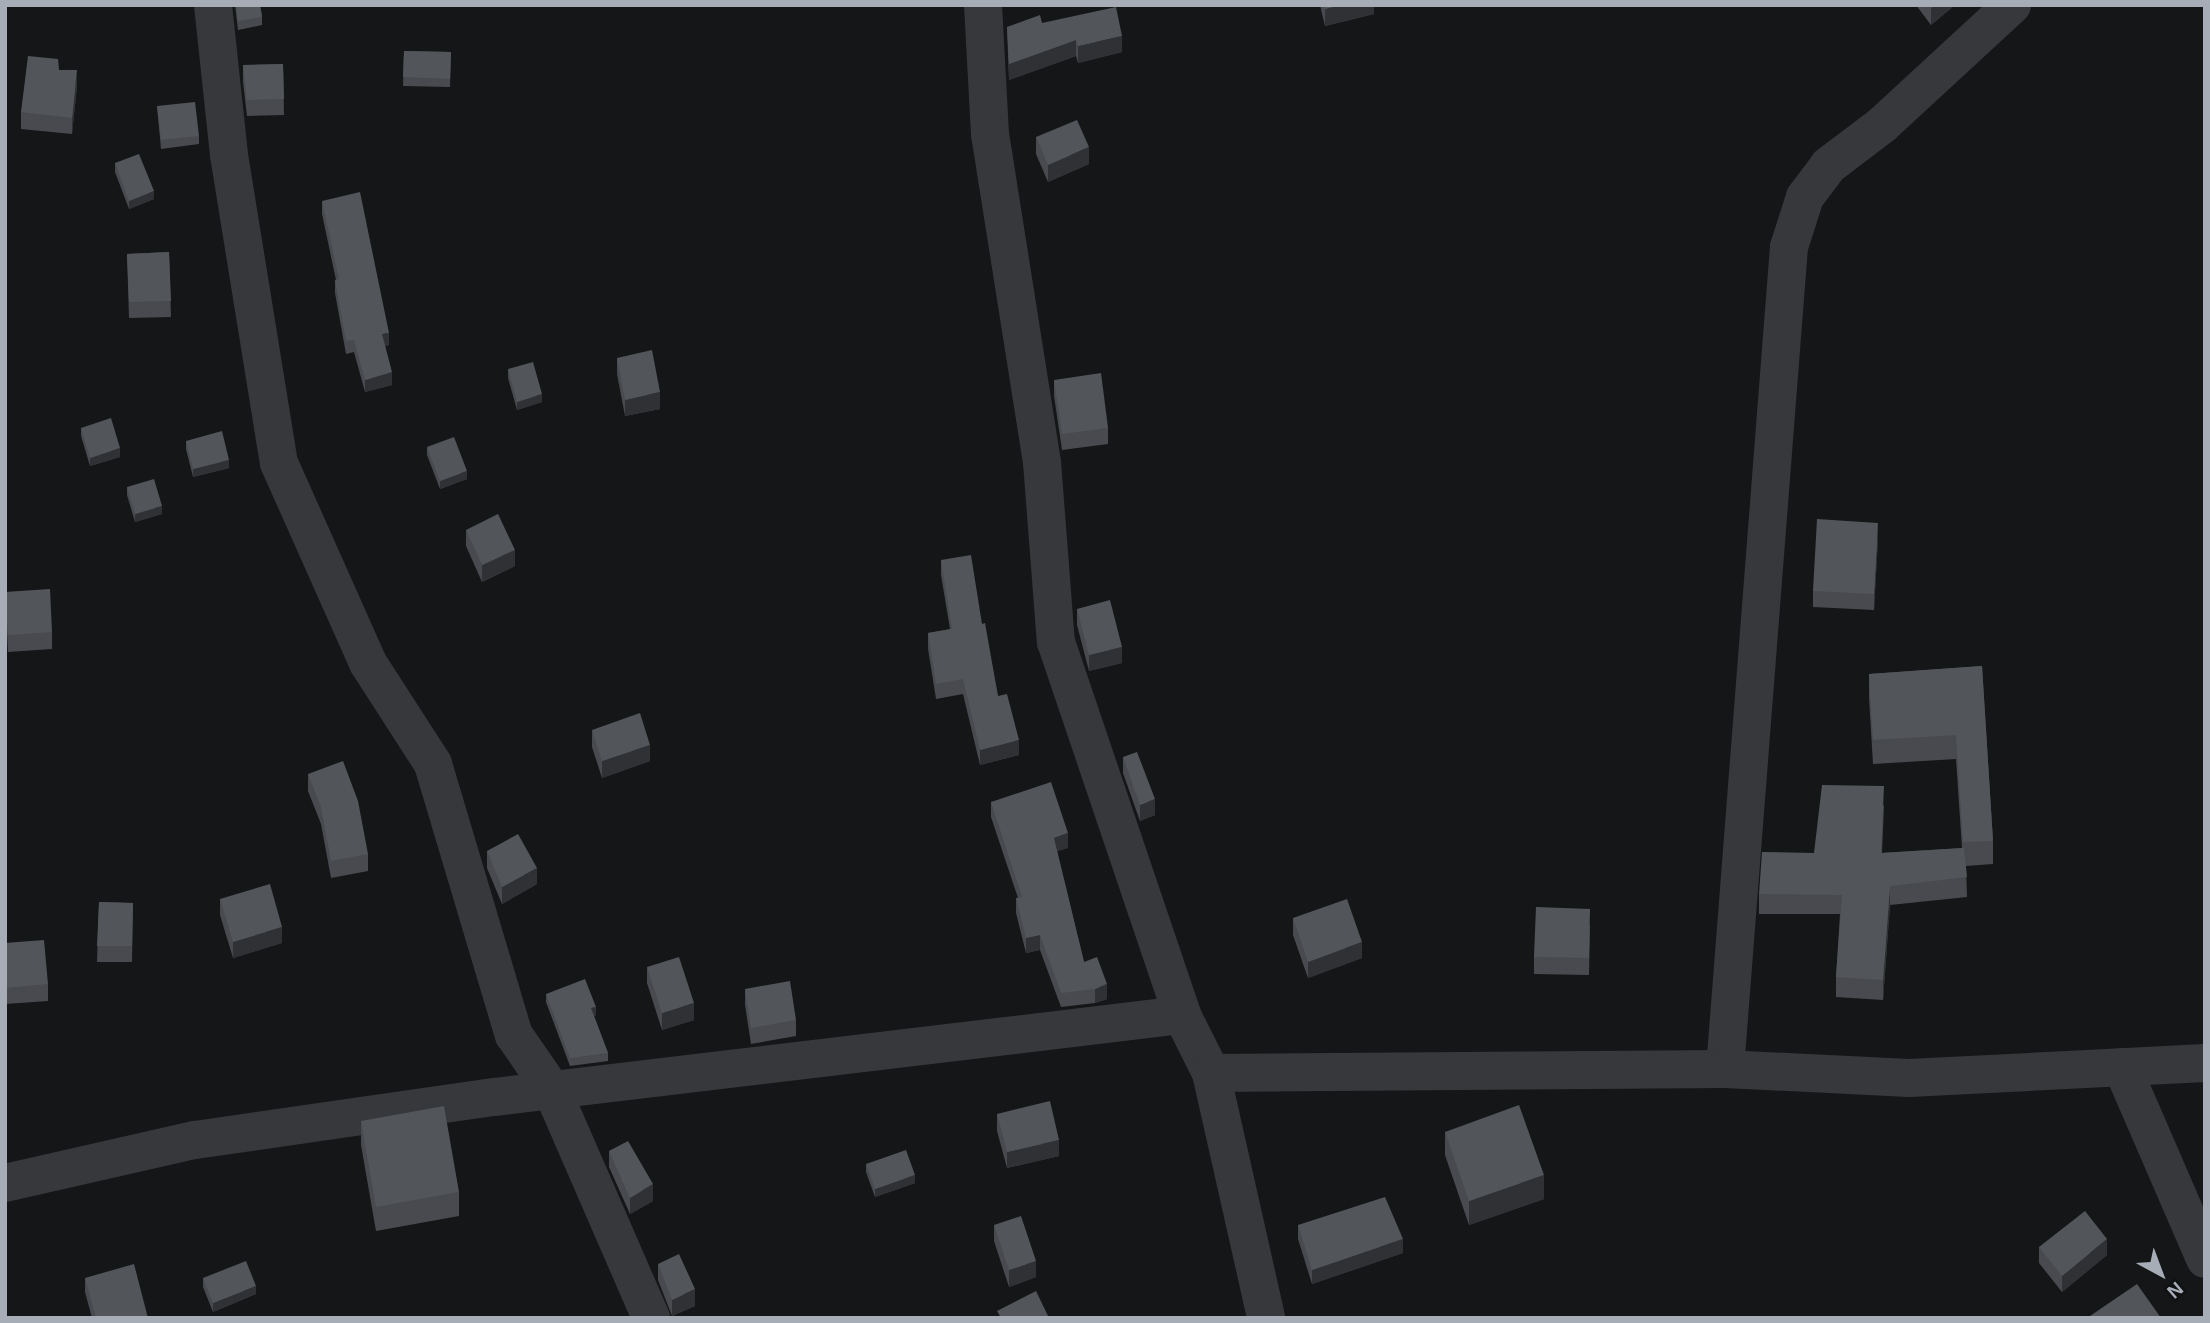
<!DOCTYPE html>
<style>
body{margin:0}
#map{position:relative;width:2210px;height:1323px;overflow:hidden;background:#151617;font-family:Helvetica,sans-serif}
div>[style]{position:absolute}
.minor>*{height:38px;margin:-19px;padding:0 19px;transform-origin:19px;border-radius:19px;background:#36383c}
.wall>*{inset:0;background:#484a4f}
.shaded-wall>*{inset:0;background:#2f3134}
.building>*{inset:0;background:#52555a}
span{translate:-50% -50%;white-space:nowrap;text-align:center;line-height:1.15;-webkit-text-stroke:6px #101112;paint-order:stroke}
.frame{position:absolute;inset:0;border:7px solid #a7adb7;pointer-events:none}
.north{position:absolute;left:2126px;top:1239px;width:70px;height:70px;-webkit-text-stroke:5px #101112;paint-order:stroke;rotate:139deg;font-size:19px;font-weight:700;line-height:28px;text-align:center;color:#a7adb7}
.north::after{content:'';display:block;margin:auto;width:24px;height:32px;background:#a7adb7;clip-path:polygon(50% 0,100% 100%,50% 72%,0 100%)}
</style>
<div id="map">
<div class="minor">
<i style="left:213px;top:5px;width:151px;rotate:83.9deg"></i>
<i style="left:229px;top:155px;width:312px;rotate:80.8deg"></i>
<i style="left:279px;top:463px;width:219px;rotate:66deg"></i>
<i style="left:368px;top:663px;width:120px;rotate:57.2deg"></i>
<i style="left:433px;top:764px;width:283px;rotate:73.4deg"></i>
<i style="left:514px;top:1035px;width:67px;rotate:55.4deg"></i>
<i style="left:552px;top:1090px;width:249px;rotate:66.5deg"></i>
<i style="left:983px;top:5px;width:129px;rotate:86.9deg"></i>
<i style="left:990px;top:134px;width:332px;rotate:81deg"></i>
<i style="left:1042px;top:462px;width:181px;rotate:85.6deg"></i>
<i style="left:1056px;top:642px;width:394px;rotate:71.3deg"></i>
<i style="left:1182px;top:1015px;width:65px;rotate:63.4deg"></i>
<i style="left:1211px;top:1073px;width:251px;rotate:77.3deg"></i>
<i style="left:2122px;top:1067px;width:209px;rotate:66.6deg"></i>
<i style="left:1725px;top:1069px;width:824px;rotate:-85.55deg"></i>
<i style="left:1789px;top:247px;width:52px;rotate:-72.3deg"></i>
<i style="left:1805px;top:197px;width:39px;rotate:-53deg"></i>
<i style="left:1828px;top:166px;width:68px;rotate:-37.2deg"></i>
<i style="left:1882px;top:125px;width:177px;rotate:-42.7deg"></i>
<i style="left:1211px;top:1073px;width:514px;rotate:-0.45deg"></i>
<i style="left:1725px;top:1069px;width:184px;rotate:2.8deg"></i>
<i style="left:1909px;top:1078px;width:296px;rotate:-2.9deg"></i>
<i style="left:5px;top:1183px;width:195px;rotate:-12.8deg"></i>
<i style="left:195px;top:1140px;width:303px;rotate:-8.2deg"></i>
<i style="left:495px;top:1097px;width:692px;rotate:-6.81deg"></i>
</div>
<div class="wall">
<i style="clip-path:polygon(235px 5px,260px 5px,262px 17px,262px 25px,238px 30px)"></i>
<i style="clip-path:polygon(1320px 5px,1374px 5px,1374px 14px,1325px 26px)"></i>
<i style="clip-path:polygon(1916px 5px,1955px 5px,1931px 25px)"></i>
<i style="clip-path:polygon(1042px 23px,1122px 52px,1078px 63px,1076px 56px,1009px 80px,1007px 27px)"></i>
<i style="clip-path:polygon(404px 51px,451px 52px,450px 87px,403px 86px)"></i>
<i style="clip-path:polygon(283px 64px,284px 115px,247px 116px,243px 82px,243px 65px)"></i>
<i style="clip-path:polygon(59px 70px,77px 86px,72px 134px,21px 129px,21px 112px)"></i>
<i style="clip-path:polygon(157px 106px,199px 136px,199px 144px,161px 149px)"></i>
<i style="clip-path:polygon(1036px 137px,1089px 164px,1048px 182px,1036px 154px)"></i>
<i style="clip-path:polygon(115px 163px,154px 199px,129px 209px,115px 172px)"></i>
<i style="clip-path:polygon(322px 201px,389px 345px,385px 346px,392px 385px,365px 392px,354px 352px,346px 354px,335px 293px,335px 280px,336px 280px,322px 214px)"></i>
<i style="clip-path:polygon(169px 252px,171px 317px,129px 318px,127px 254px)"></i>
<i style="clip-path:polygon(617px 358px,660px 409px,625px 416px,617px 374px)"></i>
<i style="clip-path:polygon(508px 369px,542px 402px,517px 410px,508px 378px)"></i>
<i style="clip-path:polygon(1054px 380px,1108px 428px,1108px 444px,1062px 450px,1054px 396px)"></i>
<i style="clip-path:polygon(81px 428px,120px 457px,90px 466px,81px 436px)"></i>
<i style="clip-path:polygon(186px 441px,229px 468px,193px 477px,186px 449px)"></i>
<i style="clip-path:polygon(427px 447px,467px 479px,440px 489px,427px 455px)"></i>
<i style="clip-path:polygon(127px 487px,162px 514px,135px 522px,127px 495px)"></i>
<i style="clip-path:polygon(466px 530px,515px 566px,482px 582px,466px 546px)"></i>
<i style="clip-path:polygon(1878px 539px,1874px 610px,1813px 607px,1813px 591px)"></i>
<i style="clip-path:polygon(941px 560px,982px 624px,998px 696px,1019px 755px,980px 765px,963px 694px,936px 699px,928px 649px,928px 633px,950px 629px,941px 575px)"></i>
<i style="clip-path:polygon(5px 592px,52px 632px,52px 649px,8px 652px)"></i>
<i style="clip-path:polygon(1077px 609px,1122px 663px,1089px 671px,1077px 625px)"></i>
<i style="clip-path:polygon(1982px 666px,1993px 841px,1993px 864px,1966px 866px,1967px 897px,1890px 905px,1883px 1000px,1836px 997px,1836px 977px,1840px 914px,1759px 914px,1759px 894px,1814px 853px,1884px 805px,1882px 853px,1962px 848px,1956px 759px,1873px 764px,1869px 698px,1869px 674px)"></i>
<i style="clip-path:polygon(592px 730px,650px 761px,602px 778px,592px 747px)"></i>
<i style="clip-path:polygon(1123px 757px,1155px 815px,1140px 821px,1123px 773px)"></i>
<i style="clip-path:polygon(308px 774px,368px 854px,368px 871px,331px 878px,321px 824px,308px 791px)"></i>
<i style="clip-path:polygon(991px 802px,1068px 848px,1057px 851px,1084px 962px,1107px 999px,1095px 1003px,1061px 1007px,1040px 950px,1026px 953px,1016px 913px,1016px 898px,1018px 898px,991px 817px)"></i>
<i style="clip-path:polygon(487px 851px,537px 884px,502px 904px,487px 868px)"></i>
<i style="clip-path:polygon(220px 899px,282px 943px,233px 958px,220px 915px)"></i>
<i style="clip-path:polygon(99px 902px,133px 903px,132px 962px,97px 962px)"></i>
<i style="clip-path:polygon(1293px 918px,1362px 958px,1308px 978px,1293px 935px)"></i>
<i style="clip-path:polygon(1590px 925px,1589px 975px,1534px 974px,1534px 957px)"></i>
<i style="clip-path:polygon(5px 943px,48px 984px,48px 1001px,5px 1004px)"></i>
<i style="clip-path:polygon(647px 967px,694px 1020px,662px 1030px,647px 983px)"></i>
<i style="clip-path:polygon(745px 989px,796px 1020px,796px 1036px,751px 1044px,745px 1005px)"></i>
<i style="clip-path:polygon(546px 994px,596px 1015px,594px 1016px,608px 1053px,608px 1061px,570px 1066px,546px 1002px)"></i>
<i style="clip-path:polygon(997px 1114px,1059px 1156px,1007px 1168px,997px 1131px)"></i>
<i style="clip-path:polygon(361px 1121px,459px 1192px,459px 1216px,376px 1231px,361px 1145px)"></i>
<i style="clip-path:polygon(1445px 1132px,1544px 1199px,1469px 1225px,1445px 1155px)"></i>
<i style="clip-path:polygon(609px 1151px,653px 1201px,630px 1214px,609px 1167px)"></i>
<i style="clip-path:polygon(866px 1164px,915px 1183px,875px 1197px,866px 1172px)"></i>
<i style="clip-path:polygon(994px 1225px,1036px 1277px,1009px 1287px,994px 1241px)"></i>
<i style="clip-path:polygon(1298px 1225px,1403px 1253px,1312px 1284px,1298px 1239px)"></i>
<i style="clip-path:polygon(2039px 1247px,2107px 1255px,2062px 1292px,2039px 1263px)"></i>
<i style="clip-path:polygon(658px 1264px,695px 1306px,672px 1316px,658px 1280px)"></i>
<i style="clip-path:polygon(85px 1278px,148px 1318px,92px 1318px,85px 1292px)"></i>
<i style="clip-path:polygon(203px 1278px,256px 1294px,213px 1312px,203px 1287px)"></i>
</div>
<div class="shaded-wall">
<i style="clip-path:polygon(1341px 5px,1374px 5px,1374px 14px,1325px 26px,1325px 9px)"></i>
<i style="clip-path:polygon(1935px 5px,1955px 5px,1931px 25px,1931px 8px)"></i>
<i style="clip-path:polygon(1122px 36px,1122px 52px,1078px 63px,1078px 46px)"></i>
<i style="clip-path:polygon(1076px 40px,1076px 56px,1009px 80px,1009px 64px)"></i>
<i style="clip-path:polygon(77px 70px,77px 86px,72px 134px,72px 118px)"></i>
<i style="clip-path:polygon(1089px 147px,1089px 164px,1048px 182px,1048px 165px)"></i>
<i style="clip-path:polygon(154px 191px,154px 199px,129px 209px,129px 201px)"></i>
<i style="clip-path:polygon(389px 333px,389px 345px,382px 347px,382px 334px)"></i>
<i style="clip-path:polygon(392px 372px,392px 385px,365px 392px,365px 380px)"></i>
<i style="clip-path:polygon(660px 392px,660px 409px,625px 416px,625px 400px)"></i>
<i style="clip-path:polygon(542px 394px,542px 402px,517px 410px,517px 402px)"></i>
<i style="clip-path:polygon(120px 448px,120px 457px,90px 466px,90px 458px)"></i>
<i style="clip-path:polygon(229px 460px,229px 468px,193px 477px,193px 469px)"></i>
<i style="clip-path:polygon(467px 471px,467px 479px,440px 489px,440px 481px)"></i>
<i style="clip-path:polygon(162px 506px,162px 514px,135px 522px,135px 514px)"></i>
<i style="clip-path:polygon(1878px 523px,1878px 539px,1874px 610px,1874px 594px)"></i>
<i style="clip-path:polygon(515px 550px,515px 566px,482px 582px,482px 565px)"></i>
<i style="clip-path:polygon(1122px 647px,1122px 663px,1089px 671px,1089px 655px)"></i>
<i style="clip-path:polygon(1019px 740px,1019px 755px,980px 765px,980px 750px)"></i>
<i style="clip-path:polygon(650px 745px,650px 761px,602px 778px,602px 761px)"></i>
<i style="clip-path:polygon(1155px 799px,1155px 815px,1140px 821px,1140px 805px)"></i>
<i style="clip-path:polygon(1068px 833px,1068px 848px,1054px 852px,1054px 838px)"></i>
<i style="clip-path:polygon(537px 868px,537px 884px,502px 904px,502px 887px)"></i>
<i style="clip-path:polygon(1890px 886px,1890px 905px,1883px 1000px,1883px 980px)"></i>
<i style="clip-path:polygon(282px 927px,282px 943px,233px 958px,233px 942px)"></i>
<i style="clip-path:polygon(1040px 935px,1040px 950px,1026px 953px,1026px 938px)"></i>
<i style="clip-path:polygon(1362px 942px,1362px 958px,1308px 978px,1308px 962px)"></i>
<i style="clip-path:polygon(1107px 984px,1107px 999px,1095px 1003px,1095px 989px)"></i>
<i style="clip-path:polygon(694px 1003px,694px 1020px,662px 1030px,662px 1013px)"></i>
<i style="clip-path:polygon(596px 1007px,596px 1015px,591px 1017px,591px 1008px)"></i>
<i style="clip-path:polygon(1059px 1140px,1059px 1156px,1007px 1168px,1007px 1152px)"></i>
<i style="clip-path:polygon(915px 1175px,915px 1183px,875px 1197px,875px 1189px)"></i>
<i style="clip-path:polygon(1544px 1175px,1544px 1199px,1469px 1225px,1469px 1201px)"></i>
<i style="clip-path:polygon(653px 1184px,653px 1201px,630px 1214px,630px 1198px)"></i>
<i style="clip-path:polygon(1403px 1239px,1403px 1253px,1312px 1284px,1312px 1270px)"></i>
<i style="clip-path:polygon(2107px 1239px,2107px 1255px,2062px 1292px,2062px 1276px)"></i>
<i style="clip-path:polygon(1036px 1261px,1036px 1277px,1009px 1287px,1009px 1270px)"></i>
<i style="clip-path:polygon(256px 1286px,256px 1294px,213px 1312px,213px 1303px)"></i>
<i style="clip-path:polygon(695px 1289px,695px 1306px,672px 1316px,672px 1300px)"></i>
</div>
<div class="building">
<i style="clip-path:polygon(236px 5px,260px 5px,262px 17px,238px 21px)"></i>
<i style="clip-path:polygon(1324px 5px,1341px 5px,1325px 9px)"></i>
<i style="clip-path:polygon(1116px 7px,1122px 36px,1078px 46px,1076px 40px,1009px 64px,1007px 27px,1040px 15px,1042px 23px)"></i>
<i style="clip-path:polygon(404px 51px,451px 52px,450px 79px,403px 77px)"></i>
<i style="clip-path:polygon(28px 56px,58px 59px,59px 70px,77px 70px,72px 118px,21px 112px)"></i>
<i style="clip-path:polygon(283px 64px,284px 99px,247px 100px,243px 65px)"></i>
<i style="clip-path:polygon(195px 102px,199px 136px,161px 140px,157px 106px)"></i>
<i style="clip-path:polygon(1077px 120px,1089px 147px,1048px 165px,1036px 137px)"></i>
<i style="clip-path:polygon(139px 154px,154px 191px,129px 201px,115px 163px)"></i>
<i style="clip-path:polygon(360px 192px,389px 333px,382px 334px,392px 372px,365px 380px,354px 340px,346px 341px,335px 280px,339px 279px,322px 201px)"></i>
<i style="clip-path:polygon(169px 252px,171px 301px,129px 302px,127px 254px)"></i>
<i style="clip-path:polygon(652px 350px,660px 392px,625px 400px,617px 358px)"></i>
<i style="clip-path:polygon(533px 362px,542px 394px,517px 402px,508px 369px)"></i>
<i style="clip-path:polygon(1101px 373px,1108px 428px,1062px 434px,1054px 380px)"></i>
<i style="clip-path:polygon(111px 418px,120px 448px,90px 458px,81px 428px)"></i>
<i style="clip-path:polygon(222px 431px,229px 460px,193px 469px,186px 441px)"></i>
<i style="clip-path:polygon(454px 437px,467px 471px,440px 481px,427px 447px)"></i>
<i style="clip-path:polygon(154px 479px,162px 506px,135px 514px,127px 487px)"></i>
<i style="clip-path:polygon(498px 514px,515px 550px,482px 565px,466px 530px)"></i>
<i style="clip-path:polygon(1817px 519px,1878px 523px,1874px 594px,1813px 591px)"></i>
<i style="clip-path:polygon(971px 555px,982px 624px,985px 623px,998px 696px,1007px 694px,1019px 740px,980px 750px,963px 679px,936px 684px,928px 633px,952px 629px,941px 560px)"></i>
<i style="clip-path:polygon(50px 589px,52px 632px,8px 635px,5px 592px)"></i>
<i style="clip-path:polygon(1110px 600px,1122px 647px,1089px 655px,1077px 609px)"></i>
<i style="clip-path:polygon(1982px 666px,1993px 841px,1963px 842px,1956px 735px,1873px 740px,1869px 674px)"></i>
<i style="clip-path:polygon(640px 713px,650px 745px,602px 761px,592px 730px)"></i>
<i style="clip-path:polygon(1137px 752px,1155px 799px,1140px 805px,1123px 757px)"></i>
<i style="clip-path:polygon(343px 761px,358px 801px,368px 854px,331px 861px,321px 807px,308px 774px)"></i>
<i style="clip-path:polygon(1051px 782px,1068px 833px,1054px 838px,1084px 962px,1097px 957px,1107px 984px,1095px 989px,1061px 993px,1040px 935px,1026px 938px,1016px 898px,1022px 897px,991px 802px)"></i>
<i style="clip-path:polygon(1822px 785px,1884px 786px,1881px 853px,1964px 848px,1967px 877px,1890px 886px,1883px 980px,1836px 977px,1842px 895px,1759px 894px,1762px 852px,1814px 853px)"></i>
<i style="clip-path:polygon(518px 834px,537px 868px,502px 887px,487px 851px)"></i>
<i style="clip-path:polygon(270px 884px,282px 927px,233px 942px,220px 899px)"></i>
<i style="clip-path:polygon(1347px 899px,1362px 942px,1308px 962px,1293px 918px)"></i>
<i style="clip-path:polygon(99px 902px,133px 903px,132px 946px,97px 946px)"></i>
<i style="clip-path:polygon(1536px 907px,1590px 909px,1589px 958px,1534px 957px)"></i>
<i style="clip-path:polygon(44px 940px,48px 984px,5px 988px,5px 943px)"></i>
<i style="clip-path:polygon(679px 957px,694px 1003px,662px 1013px,647px 967px)"></i>
<i style="clip-path:polygon(585px 979px,596px 1007px,591px 1008px,608px 1053px,570px 1058px,546px 994px)"></i>
<i style="clip-path:polygon(790px 981px,796px 1020px,751px 1028px,745px 989px)"></i>
<i style="clip-path:polygon(1050px 1101px,1059px 1140px,1007px 1152px,997px 1114px)"></i>
<i style="clip-path:polygon(1519px 1105px,1544px 1175px,1469px 1201px,1445px 1132px)"></i>
<i style="clip-path:polygon(444px 1106px,459px 1192px,376px 1207px,361px 1121px)"></i>
<i style="clip-path:polygon(628px 1141px,653px 1184px,630px 1198px,609px 1151px)"></i>
<i style="clip-path:polygon(906px 1150px,915px 1175px,875px 1189px,866px 1164px)"></i>
<i style="clip-path:polygon(1385px 1197px,1403px 1239px,1312px 1270px,1298px 1225px)"></i>
<i style="clip-path:polygon(2085px 1211px,2107px 1239px,2062px 1276px,2039px 1247px)"></i>
<i style="clip-path:polygon(1021px 1216px,1036px 1261px,1009px 1270px,994px 1225px)"></i>
<i style="clip-path:polygon(679px 1254px,695px 1289px,672px 1300px,658px 1264px)"></i>
<i style="clip-path:polygon(246px 1261px,256px 1286px,213px 1303px,203px 1278px)"></i>
<i style="clip-path:polygon(134px 1264px,148px 1318px,96px 1318px,85px 1278px)"></i>
<i style="clip-path:polygon(2137px 1284px,2161px 1318px,2087px 1318px)"></i>
<i style="clip-path:polygon(1036px 1291px,1049px 1318px,1001px 1318px,997px 1311px)"></i>
</div>
<div class="frame"></div>
<div class="north">N</div>
</div>
